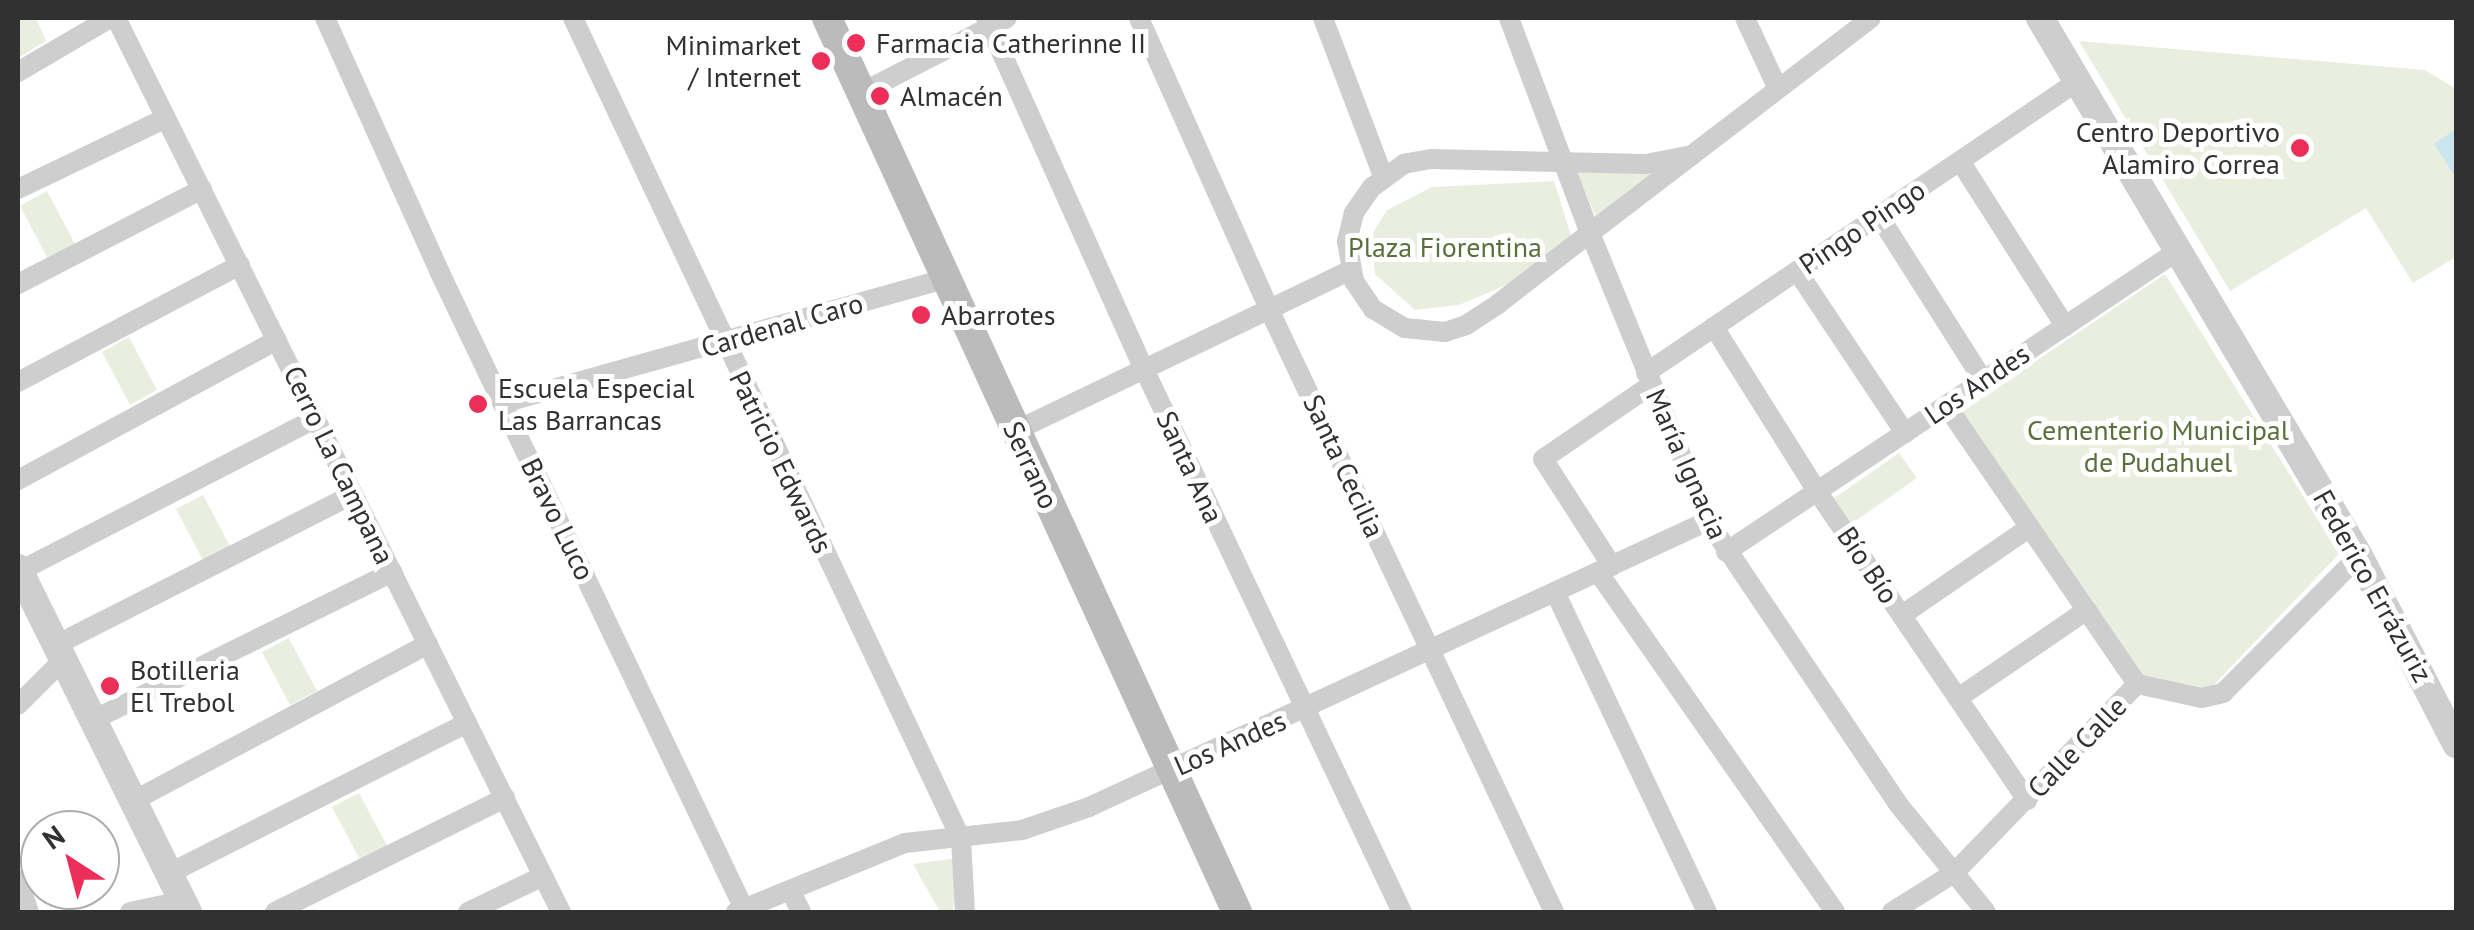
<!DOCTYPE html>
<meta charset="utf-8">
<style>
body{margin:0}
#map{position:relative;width:2474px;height:930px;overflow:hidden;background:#fff;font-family:"PT Sans",sans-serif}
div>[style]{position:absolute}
.green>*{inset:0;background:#e9eedf}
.water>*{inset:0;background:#cbe5ee}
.minor>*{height:20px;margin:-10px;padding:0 10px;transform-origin:10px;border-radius:10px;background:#cecece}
.tertiary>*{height:28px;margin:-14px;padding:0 14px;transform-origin:14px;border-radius:14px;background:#cecece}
.secondary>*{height:30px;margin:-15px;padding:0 15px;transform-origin:15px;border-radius:15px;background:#bbb}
.dots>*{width:28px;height:28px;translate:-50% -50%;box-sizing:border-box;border:5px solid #fff;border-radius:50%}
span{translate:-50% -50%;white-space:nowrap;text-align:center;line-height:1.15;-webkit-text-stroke:10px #fff;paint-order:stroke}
.poi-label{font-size:28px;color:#313131}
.left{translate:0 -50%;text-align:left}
.right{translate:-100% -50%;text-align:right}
.street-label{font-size:28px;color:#313131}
.park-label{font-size:28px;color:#5b6f3c}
.frame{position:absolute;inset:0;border:20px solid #313131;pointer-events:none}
.north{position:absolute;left:20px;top:810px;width:100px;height:100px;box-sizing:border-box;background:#fff;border:2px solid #adadad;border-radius:50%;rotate:324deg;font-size:28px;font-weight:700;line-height:40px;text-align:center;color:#313131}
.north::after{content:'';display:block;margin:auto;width:35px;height:45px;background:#ec2f58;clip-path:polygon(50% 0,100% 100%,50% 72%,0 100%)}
</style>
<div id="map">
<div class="green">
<i style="clip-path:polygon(18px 18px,36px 18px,46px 41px,18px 58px)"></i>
<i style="clip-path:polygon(2079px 41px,2425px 70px,2456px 89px,2456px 261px,2454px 258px,2413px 283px,2366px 208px,2230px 291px)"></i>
<i style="clip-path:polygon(1576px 170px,1654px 172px,1596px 217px)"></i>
<i style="clip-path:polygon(1554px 181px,1572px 239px,1520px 279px,1459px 305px,1415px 310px,1375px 274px,1371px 236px,1387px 210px,1432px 187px)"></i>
<i style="clip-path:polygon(47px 191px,75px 244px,48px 259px,20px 206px)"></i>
<i style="clip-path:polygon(2165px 274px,2339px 554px,2208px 691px,2145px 683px,1959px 413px)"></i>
<i style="clip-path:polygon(129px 337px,157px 390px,130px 405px,102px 352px)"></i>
<i style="clip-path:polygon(1899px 453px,1917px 478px,1848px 526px,1830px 501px)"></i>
<i style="clip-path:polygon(203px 495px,231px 548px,204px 562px,176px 509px)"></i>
<i style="clip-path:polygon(289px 638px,317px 691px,290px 705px,262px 652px)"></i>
<i style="clip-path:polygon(359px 793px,387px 846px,360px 860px,332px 807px)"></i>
<i style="clip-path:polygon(958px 858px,953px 912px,940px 912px,913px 864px)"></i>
</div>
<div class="water">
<i style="clip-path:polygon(2456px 129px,2456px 178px,2434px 144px)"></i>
</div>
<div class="minor">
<i style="left:116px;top:18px;width:999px;rotate:63.54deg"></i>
<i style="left:325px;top:18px;width:280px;rotate:65.7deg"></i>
<i style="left:440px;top:273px;width:705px;rotate:64.45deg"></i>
<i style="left:573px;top:18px;width:908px;rotate:64.7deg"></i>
<i style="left:961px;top:839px;width:73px;rotate:86.9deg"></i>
<i style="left:986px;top:18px;width:385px;rotate:65.8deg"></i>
<i style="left:1144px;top:369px;width:601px;rotate:64.59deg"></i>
<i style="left:1139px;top:18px;width:333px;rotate:65.9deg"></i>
<i style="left:1275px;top:322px;width:653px;rotate:64.69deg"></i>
<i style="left:1323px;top:18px;width:169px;rotate:69.2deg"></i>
<i style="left:1509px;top:18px;width:230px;rotate:69.4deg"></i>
<i style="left:1590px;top:233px;width:311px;rotate:67.7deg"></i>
<i style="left:1708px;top:521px;width:341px;rotate:56.1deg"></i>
<i style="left:1898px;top:804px;width:139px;rotate:50.8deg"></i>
<i style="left:1745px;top:18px;width:78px;rotate:65.1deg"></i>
<i style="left:18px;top:72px;width:107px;rotate:-30.4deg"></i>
<i style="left:861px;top:93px;width:164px;rotate:-27.2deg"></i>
<i style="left:1692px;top:155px;width:47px;rotate:168.9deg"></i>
<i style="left:1646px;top:164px;width:215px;rotate:-178.7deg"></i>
<i style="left:1431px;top:159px;width:27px;rotate:170deg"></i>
<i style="left:1404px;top:164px;width:39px;rotate:144deg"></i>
<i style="left:1372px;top:187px;width:32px;rotate:125deg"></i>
<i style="left:1354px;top:213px;width:29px;rotate:104deg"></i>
<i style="left:1347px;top:241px;width:41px;rotate:80.1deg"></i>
<i style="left:1354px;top:281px;width:34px;rotate:56deg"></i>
<i style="left:1373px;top:309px;width:37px;rotate:31deg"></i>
<i style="left:1405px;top:328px;width:40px;rotate:5.7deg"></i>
<i style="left:1445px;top:332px;width:22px;rotate:-18deg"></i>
<i style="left:1466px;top:325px;width:38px;rotate:-33deg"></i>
<i style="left:1498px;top:304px;width:116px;rotate:-37.7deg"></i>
<i style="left:1590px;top:233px;width:128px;rotate:-37.4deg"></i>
<i style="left:1692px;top:155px;width:225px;rotate:-37.4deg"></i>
<i style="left:1960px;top:161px;width:196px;rotate:57.5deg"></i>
<i style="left:18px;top:189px;width:164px;rotate:-25.6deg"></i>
<i style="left:1879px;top:216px;width:194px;rotate:57.6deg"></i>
<i style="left:1797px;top:271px;width:195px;rotate:56.3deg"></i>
<i style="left:18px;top:284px;width:207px;rotate:-27.3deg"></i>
<i style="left:1714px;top:327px;width:194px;rotate:57.9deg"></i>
<i style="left:1817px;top:491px;width:374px;rotate:55.8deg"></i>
<i style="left:1646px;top:373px;width:521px;rotate:-34.06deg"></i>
<i style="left:18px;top:382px;width:251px;rotate:-27.8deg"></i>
<i style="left:503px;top:403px;width:459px;rotate:-15.7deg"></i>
<i style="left:1946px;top:405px;width:338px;rotate:55.6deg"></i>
<i style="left:1015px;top:431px;width:373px;rotate:-25.6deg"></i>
<i style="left:18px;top:480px;width:294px;rotate:-28.4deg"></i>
<i style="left:1726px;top:552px;width:544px;rotate:-33.69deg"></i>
<i style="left:1612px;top:566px;width:127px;rotate:-122.8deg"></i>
<i style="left:1543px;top:459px;width:131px;rotate:-34.4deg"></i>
<i style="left:18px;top:572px;width:335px;rotate:-27.3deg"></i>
<i style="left:1598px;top:572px;width:414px;rotate:55.1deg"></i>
<i style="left:1555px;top:592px;width:354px;rotate:64.6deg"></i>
<i style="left:1902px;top:615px;width:155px;rotate:-34.5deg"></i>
<i style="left:56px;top:645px;width:333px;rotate:-26.9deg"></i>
<i style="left:2137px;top:684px;width:66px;rotate:12.2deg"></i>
<i style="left:2202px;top:698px;width:22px;rotate:-13deg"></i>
<i style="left:2223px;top:693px;width:193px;rotate:-45.2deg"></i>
<i style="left:1958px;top:698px;width:156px;rotate:-34.3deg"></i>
<i style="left:18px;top:705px;width:64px;rotate:-45deg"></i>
<i style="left:93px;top:720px;width:334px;rotate:-26.3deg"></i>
<i style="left:133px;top:801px;width:334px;rotate:-28deg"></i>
<i style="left:168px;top:874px;width:335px;rotate:-26.8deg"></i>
<i style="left:18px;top:880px;width:34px;rotate:71deg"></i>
<i style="left:790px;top:890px;width:25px;rotate:63deg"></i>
<i style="left:130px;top:912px;width:53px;rotate:-11.9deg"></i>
<i style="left:275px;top:912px;width:257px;rotate:-26.4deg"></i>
<i style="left:468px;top:912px;width:83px;rotate:-25.6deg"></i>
<i style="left:736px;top:912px;width:183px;rotate:-22.2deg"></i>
<i style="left:905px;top:843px;width:118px;rotate:-6.3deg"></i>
<i style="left:1022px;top:830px;width:71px;rotate:-18.9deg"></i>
<i style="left:1089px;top:807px;width:682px;rotate:-24.8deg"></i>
<i style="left:1892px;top:912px;width:73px;rotate:-32.2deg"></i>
<i style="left:1954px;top:873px;width:263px;rotate:-45.9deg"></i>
</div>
<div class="tertiary">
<i style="left:2040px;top:18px;width:625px;rotate:59.33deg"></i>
<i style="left:2359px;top:556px;width:212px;rotate:62.7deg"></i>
<i style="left:18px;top:568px;width:384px;rotate:63.7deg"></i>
</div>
<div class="secondary">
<i style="left:827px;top:18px;width:984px;rotate:65.36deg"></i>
</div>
<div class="dots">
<i style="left:856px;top:43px;background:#ec2f58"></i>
<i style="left:821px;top:61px;background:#ec2f58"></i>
<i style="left:880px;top:96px;background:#ec2f58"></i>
<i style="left:2300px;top:148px;background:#ec2f58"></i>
<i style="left:921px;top:315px;background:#ec2f58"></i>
<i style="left:478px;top:404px;background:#ec2f58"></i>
<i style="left:110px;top:686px;background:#ec2f58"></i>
</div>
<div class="poi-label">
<span class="left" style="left:876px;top:43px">Farmacia Catherinne II</span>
<span class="right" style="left:801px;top:61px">Minimarket<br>/ Internet</span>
<span class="left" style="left:900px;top:96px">Almacén</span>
<span class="right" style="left:2280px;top:148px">Centro Deportivo<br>Alamiro Correa</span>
<span class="left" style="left:941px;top:315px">Abarrotes</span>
<span class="left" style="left:498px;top:404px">Escuela Especial<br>Las Barrancas</span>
<span class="left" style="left:130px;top:686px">Botilleria<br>El Trebol</span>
</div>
<div class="street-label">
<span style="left:1862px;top:227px;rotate:-34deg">Pingo Pingo</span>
<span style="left:782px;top:325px;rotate:-16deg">Cardenal Caro</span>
<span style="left:1977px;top:384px;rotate:-34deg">Los Andes</span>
<span style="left:781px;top:462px;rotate:64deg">Patricio Edwards</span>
<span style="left:1687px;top:464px;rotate:66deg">María Ignacia</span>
<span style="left:339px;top:465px;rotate:64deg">Cerro La Campana</span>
<span style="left:1031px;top:465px;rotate:65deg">Serrano</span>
<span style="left:1344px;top:466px;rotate:65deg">Santa Cecilia</span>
<span style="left:1190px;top:467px;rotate:65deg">Santa Ana</span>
<span style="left:558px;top:519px;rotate:64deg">Bravo Luco</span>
<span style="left:1868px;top:565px;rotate:56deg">Bío Bío</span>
<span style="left:2373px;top:586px;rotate:61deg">Federico Errázuriz</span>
<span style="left:1230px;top:743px;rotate:-24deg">Los Andes</span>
<span style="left:2077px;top:747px;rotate:-46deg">Calle Calle</span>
</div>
<div class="park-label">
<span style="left:1445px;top:247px">Plaza Fiorentina</span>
<span style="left:2158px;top:446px">Cementerio Municipal<br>de Pudahuel</span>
</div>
<div class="frame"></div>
<div class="north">N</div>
</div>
